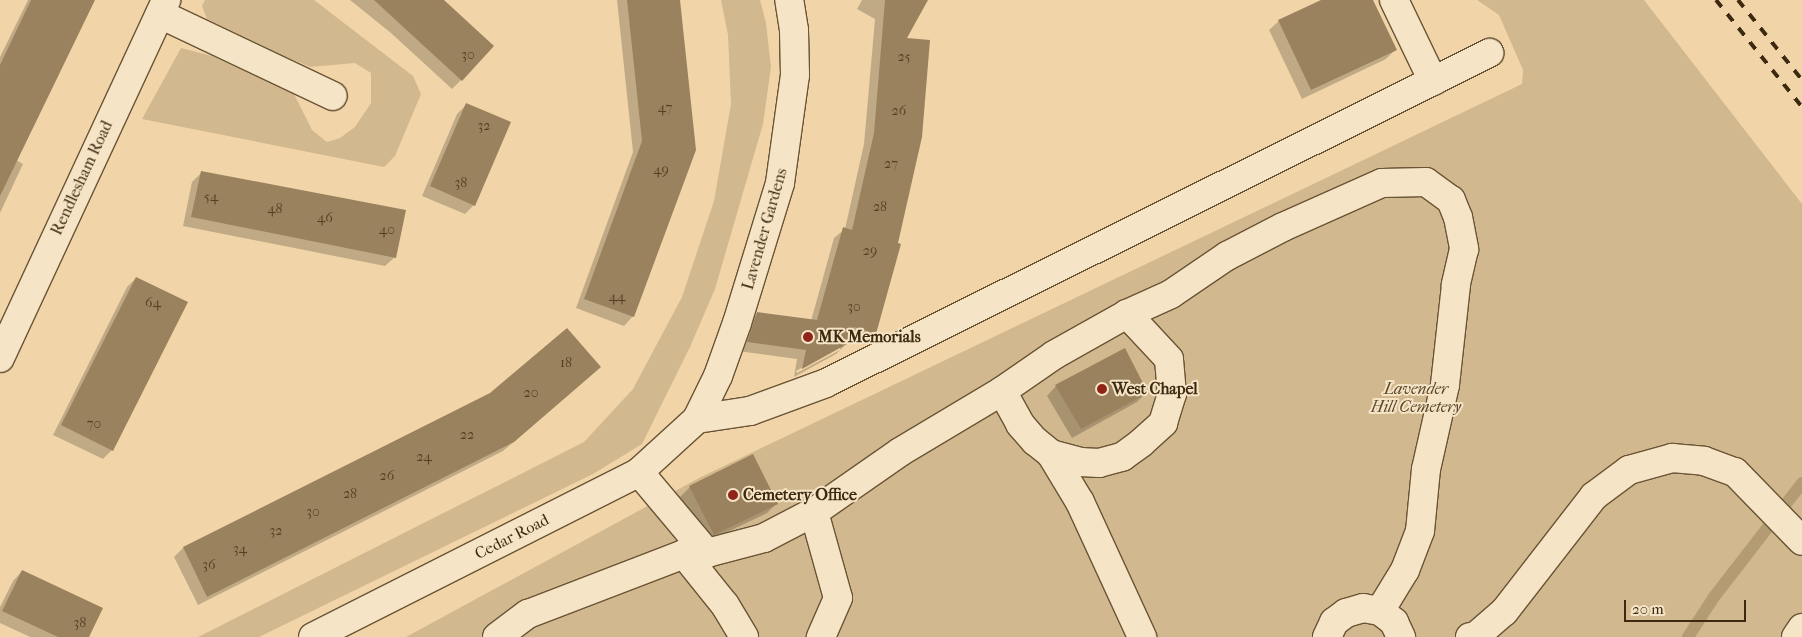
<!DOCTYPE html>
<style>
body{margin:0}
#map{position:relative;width:1802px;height:637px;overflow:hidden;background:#f1d5a8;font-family:"IM FELL French Canon",serif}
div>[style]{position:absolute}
.green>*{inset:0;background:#d2b88e}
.shadow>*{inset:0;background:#0003}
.stream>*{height:12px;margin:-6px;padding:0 6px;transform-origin:6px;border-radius:6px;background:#b39b74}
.building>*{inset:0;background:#9a825f}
.roads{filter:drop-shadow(1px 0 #695435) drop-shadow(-1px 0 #695435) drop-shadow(0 1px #695435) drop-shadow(0 -1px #695435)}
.minor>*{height:28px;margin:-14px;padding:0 14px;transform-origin:14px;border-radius:14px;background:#f6e4c6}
.rail>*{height:4px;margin-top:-2px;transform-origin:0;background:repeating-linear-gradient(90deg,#3c290f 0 9px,transparent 0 18px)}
.dots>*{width:14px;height:14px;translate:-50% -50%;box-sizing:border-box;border:2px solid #f6e4c6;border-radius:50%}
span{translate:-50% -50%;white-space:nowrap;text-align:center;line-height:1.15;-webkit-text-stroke:4px #f6e4c6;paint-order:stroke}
.number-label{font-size:14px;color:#543f23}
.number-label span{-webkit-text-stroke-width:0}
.street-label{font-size:16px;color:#3c290f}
.poi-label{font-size:16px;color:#3c290f;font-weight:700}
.left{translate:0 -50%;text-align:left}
.park-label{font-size:16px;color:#5a4628;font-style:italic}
.scale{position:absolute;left:1624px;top:600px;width:122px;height:22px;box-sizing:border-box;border:2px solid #3c290f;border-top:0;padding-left:6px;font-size:15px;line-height:18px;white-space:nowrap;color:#3c290f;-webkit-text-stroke:4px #f6e4c6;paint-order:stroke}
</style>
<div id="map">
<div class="green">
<i style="clip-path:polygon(205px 0,314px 0,413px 76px,421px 94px,395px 156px,384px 167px,142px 119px,181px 48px,212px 56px,294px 94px,312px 130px,327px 142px,340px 138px,355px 127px,371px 103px,371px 73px,355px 63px,310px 67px,284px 56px,207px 19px,202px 6px)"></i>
<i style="clip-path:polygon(721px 0,760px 0,766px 23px,771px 67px,763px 124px,715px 289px,690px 347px,642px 444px,593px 474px,259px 637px,198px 637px,584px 442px,633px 389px,682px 297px,714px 201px,731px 104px,728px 35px)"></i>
<i style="clip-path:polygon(1477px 0,1644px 0,1802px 204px,1802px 637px,406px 637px,701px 477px,1522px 84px,1523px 70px,1499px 15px)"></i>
</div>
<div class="shadow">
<i style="clip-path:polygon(28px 0,93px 0,16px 160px,23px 164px,0 213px,0 57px)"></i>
<i style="clip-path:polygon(350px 0,442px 0,461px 80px,452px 89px,391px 33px)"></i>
<i style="clip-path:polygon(617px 0,679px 0,633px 316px,624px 326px,576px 308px,633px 152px)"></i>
<i style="clip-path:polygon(evenodd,862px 0,926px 0,905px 39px,875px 333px,865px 343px,848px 338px,846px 344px,836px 354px,794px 377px,797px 359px,738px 351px,747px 323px,757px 314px,811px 321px,834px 238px,845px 229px,864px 144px,875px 19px,857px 9px,862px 0,840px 347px,840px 350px,797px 373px,796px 371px,840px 347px)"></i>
<i style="clip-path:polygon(1324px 0,1372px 0,1395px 50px,1386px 59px,1302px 99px,1269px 30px,1279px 21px)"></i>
<i style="clip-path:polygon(467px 104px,474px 205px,465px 214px,422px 196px,457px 114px)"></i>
<i style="clip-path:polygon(201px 173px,395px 257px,385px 266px,183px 226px,192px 182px)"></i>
<i style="clip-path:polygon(136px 278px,112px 450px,103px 459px,53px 435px,127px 287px)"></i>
<i style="clip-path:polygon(590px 376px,503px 451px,198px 605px,174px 557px,183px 548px,491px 394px)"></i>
<i style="clip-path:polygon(1056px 386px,1147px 392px,1137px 402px,1072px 438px,1047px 396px)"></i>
<i style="clip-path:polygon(752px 455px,776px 504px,767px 513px,704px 543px,680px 497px,690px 487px)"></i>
<i style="clip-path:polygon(22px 571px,88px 637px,30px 637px,0 623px,0 607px,13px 581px)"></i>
</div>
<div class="stream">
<i style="left:1688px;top:637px;width:48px;rotate:-57deg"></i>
<i style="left:1714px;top:597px;width:144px;rotate:-52.3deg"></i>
</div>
<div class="building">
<i style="clip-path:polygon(31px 0,95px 0,0 196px,0 65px)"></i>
<i style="clip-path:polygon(374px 0,444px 0,494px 46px,462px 81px)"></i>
<i style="clip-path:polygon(627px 0,680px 0,696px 150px,634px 317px,584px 299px,642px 141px)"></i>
<i style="clip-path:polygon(885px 0,928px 0,907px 38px,930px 40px,922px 137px,898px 243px,901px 244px,876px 334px,854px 327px,847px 344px,802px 369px,806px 350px,747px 342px,757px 312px,817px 320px,843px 227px,852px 230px,874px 133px)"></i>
<i style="clip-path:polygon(1321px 0,1373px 0,1397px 50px,1311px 90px,1278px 20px)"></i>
<i style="clip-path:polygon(466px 103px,511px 122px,475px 206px,430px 186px)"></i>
<i style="clip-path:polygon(201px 171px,406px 210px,396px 258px,191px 217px)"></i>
<i style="clip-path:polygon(136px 277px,188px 302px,113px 451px,61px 425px)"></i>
<i style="clip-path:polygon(567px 328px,601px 367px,514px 442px,207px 597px,183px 547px,490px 393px)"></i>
<i style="clip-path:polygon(1125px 348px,1148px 393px,1081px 429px,1055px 385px)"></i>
<i style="clip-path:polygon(753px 454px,778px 504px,714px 535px,689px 486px)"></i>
<i style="clip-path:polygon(22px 570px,103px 608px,89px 637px,58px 637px,2px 611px)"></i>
</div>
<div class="roads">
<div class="minor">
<i style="left:1394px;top:0;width:90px;rotate:64.3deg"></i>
<i style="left:160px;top:14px;width:191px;rotate:25.4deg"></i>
<i style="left:0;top:358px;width:395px;rotate:-65.1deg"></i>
<i style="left:1002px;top:391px;width:38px;rotate:61deg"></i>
<i style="left:1020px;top:424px;width:23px;rotate:49deg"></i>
<i style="left:1035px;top:441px;width:21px;rotate:39deg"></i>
<i style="left:1051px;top:454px;width:30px;rotate:15deg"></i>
<i style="left:1080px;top:462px;width:19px;rotate:3deg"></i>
<i style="left:1099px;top:463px;width:24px;rotate:-15deg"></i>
<i style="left:1122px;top:457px;width:24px;rotate:-36deg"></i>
<i style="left:1141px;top:443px;width:30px;rotate:-42deg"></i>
<i style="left:1163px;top:423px;width:30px;rotate:-73deg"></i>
<i style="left:1172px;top:394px;width:35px;rotate:-95deg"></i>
<i style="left:1169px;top:359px;width:62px;rotate:-133deg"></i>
<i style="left:697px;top:419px;width:54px;rotate:-8.6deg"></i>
<i style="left:750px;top:411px;width:81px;rotate:-20.2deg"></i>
<i style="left:826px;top:383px;width:741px;rotate:-26.46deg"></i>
<i style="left:1051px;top:454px;width:56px;rotate:58.9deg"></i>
<i style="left:1080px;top:502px;width:149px;rotate:65.3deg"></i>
<i style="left:639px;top:472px;width:106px;rotate:50deg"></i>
<i style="left:707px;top:553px;width:59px;rotate:-14.7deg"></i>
<i style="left:764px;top:538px;width:56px;rotate:-27.5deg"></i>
<i style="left:814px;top:512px;width:105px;rotate:-34.9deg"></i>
<i style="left:900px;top:452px;width:119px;rotate:-30.9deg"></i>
<i style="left:1002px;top:391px;width:63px;rotate:-34.7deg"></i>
<i style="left:1054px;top:355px;width:84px;rotate:-29.3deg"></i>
<i style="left:1127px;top:314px;width:48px;rotate:-24.4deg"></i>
<i style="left:1171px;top:294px;width:68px;rotate:-34.2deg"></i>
<i style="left:1227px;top:256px;width:63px;rotate:-27.4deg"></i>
<i style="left:1283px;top:227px;width:108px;rotate:-24deg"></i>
<i style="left:1382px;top:183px;width:44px;rotate:-1.3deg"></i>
<i style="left:1426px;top:182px;width:31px;rotate:36deg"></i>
<i style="left:1451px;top:200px;width:18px;rotate:68deg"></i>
<i style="left:1458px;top:217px;width:33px;rotate:79deg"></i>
<i style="left:1464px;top:249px;width:37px;rotate:103deg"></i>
<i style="left:1456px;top:285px;width:101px;rotate:96.3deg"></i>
<i style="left:1445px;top:385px;width:86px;rotate:102.7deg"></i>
<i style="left:1426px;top:469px;width:62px;rotate:95.5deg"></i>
<i style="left:1420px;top:531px;width:42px;rotate:111deg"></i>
<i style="left:1405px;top:570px;width:48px;rotate:121.4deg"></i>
<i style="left:814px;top:512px;width:89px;rotate:74.4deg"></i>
<i style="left:838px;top:598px;width:43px;rotate:113.6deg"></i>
<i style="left:684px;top:554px;width:65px;rotate:51.2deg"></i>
<i style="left:725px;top:605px;width:37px;rotate:59deg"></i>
<i style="left:313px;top:637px;width:365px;rotate:-26.8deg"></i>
<i style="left:639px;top:472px;width:79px;rotate:-42.4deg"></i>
<i style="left:697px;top:419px;width:48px;rotate:-64deg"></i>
<i style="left:718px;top:376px;width:56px;rotate:-70.3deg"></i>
<i style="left:737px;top:323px;width:146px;rotate:-72.9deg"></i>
<i style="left:780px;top:183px;width:109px;rotate:-82.1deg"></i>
<i style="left:795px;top:75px;width:45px;rotate:-91.3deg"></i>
<i style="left:794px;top:30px;width:30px;rotate:-99deg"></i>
<i style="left:497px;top:637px;width:39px;rotate:-37deg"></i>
<i style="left:528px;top:614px;width:167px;rotate:-21deg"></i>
<i style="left:684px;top:554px;width:23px;rotate:-2deg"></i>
<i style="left:1327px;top:637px;width:17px;rotate:-65deg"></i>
<i style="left:1334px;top:622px;width:15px;rotate:-37deg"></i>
<i style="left:1346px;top:613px;width:18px;rotate:-16deg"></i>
<i style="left:1363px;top:608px;width:17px;rotate:10deg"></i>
<i style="left:1380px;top:611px;width:18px;rotate:38deg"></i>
<i style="left:1394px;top:622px;width:17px;rotate:65deg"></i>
<i style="left:1470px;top:637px;width:6px;rotate:-9deg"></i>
<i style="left:1476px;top:636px;width:37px;rotate:-41deg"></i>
<i style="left:1504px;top:612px;width:147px;rotate:-52.2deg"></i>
<i style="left:1594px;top:496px;width:44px;rotate:-36.6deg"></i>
<i style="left:1629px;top:470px;width:45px;rotate:-15.6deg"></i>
<i style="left:1672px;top:458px;width:32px;rotate:5deg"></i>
<i style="left:1704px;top:461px;width:33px;rotate:20deg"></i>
<i style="left:1735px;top:472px;width:96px;rotate:45.8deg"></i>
<i style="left:1796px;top:637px;width:11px;rotate:-56deg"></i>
</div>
</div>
<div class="rail">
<i style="left:1716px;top:0;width:137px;rotate:51.2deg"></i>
<i style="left:1738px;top:0;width:102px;rotate:51.3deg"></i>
</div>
<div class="dots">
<i style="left:808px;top:337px;background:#8f2418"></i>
<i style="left:1102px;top:389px;background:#8f2418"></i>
<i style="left:733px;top:495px;background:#8f2418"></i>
</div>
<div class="number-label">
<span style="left:468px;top:55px">30</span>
<span style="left:904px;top:57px">25</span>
<span style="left:665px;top:108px">47</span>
<span style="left:899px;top:111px">26</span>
<span style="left:484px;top:126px">32</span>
<span style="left:891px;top:164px">27</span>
<span style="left:661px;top:170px">49</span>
<span style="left:461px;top:183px">38</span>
<span style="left:211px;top:197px">54</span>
<span style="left:880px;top:207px">28</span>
<span style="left:275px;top:209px">48</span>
<span style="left:325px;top:218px">46</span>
<span style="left:387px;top:230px">40</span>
<span style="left:870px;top:251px">29</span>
<span style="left:617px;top:297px">44</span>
<span style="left:153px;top:303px">64</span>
<span style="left:854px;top:307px">30</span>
<span style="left:566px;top:363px">18</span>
<span style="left:531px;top:393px">20</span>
<span style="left:94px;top:424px">70</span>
<span style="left:467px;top:435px">22</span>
<span style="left:424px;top:457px">24</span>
<span style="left:387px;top:476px">26</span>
<span style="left:350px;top:494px">28</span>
<span style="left:313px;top:512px">30</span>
<span style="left:276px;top:531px">32</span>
<span style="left:240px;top:549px">34</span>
<span style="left:209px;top:565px">36</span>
<span style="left:80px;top:623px">38</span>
</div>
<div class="street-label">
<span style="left:82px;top:178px;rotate:-65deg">Rendlesham Road</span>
<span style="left:765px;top:229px;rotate:-74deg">Lavender Gardens</span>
<span style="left:512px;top:537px;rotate:-27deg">Cedar Road</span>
</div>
<div class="poi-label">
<span class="left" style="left:818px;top:337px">MK Memorials</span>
<span class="left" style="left:1112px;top:389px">West Chapel</span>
<span class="left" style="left:743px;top:495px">Cemetery Office</span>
</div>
<div class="park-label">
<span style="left:1416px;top:398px">Lavender<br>Hill Cemetery</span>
</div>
<div class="scale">20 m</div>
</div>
